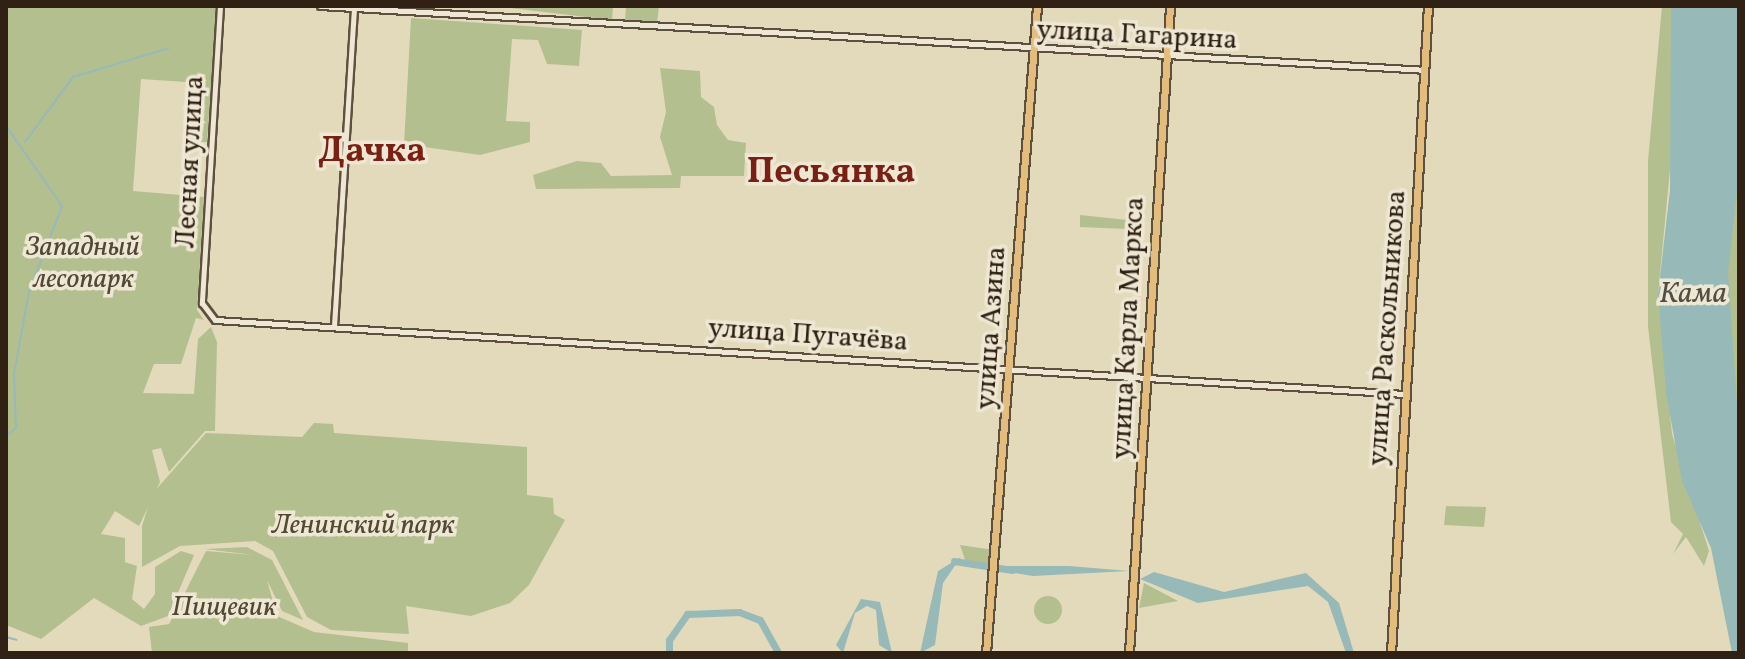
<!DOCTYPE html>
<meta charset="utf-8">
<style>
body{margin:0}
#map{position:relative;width:1745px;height:659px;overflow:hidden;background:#e3dabb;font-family:Vollkorn,serif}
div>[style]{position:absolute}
.green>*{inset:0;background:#b4bf90}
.round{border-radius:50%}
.water>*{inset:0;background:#97b9b8}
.stream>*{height:2px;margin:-1px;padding:0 1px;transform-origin:1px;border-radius:1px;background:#97b9b8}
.river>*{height:7px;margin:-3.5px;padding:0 3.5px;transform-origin:3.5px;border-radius:3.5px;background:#97b9b8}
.roads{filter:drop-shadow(2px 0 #5e4f3e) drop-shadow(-2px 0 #5e4f3e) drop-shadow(0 2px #5e4f3e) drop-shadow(0 -2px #5e4f3e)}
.minor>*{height:5px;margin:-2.5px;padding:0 2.5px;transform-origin:2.5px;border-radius:2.5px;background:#ede7d3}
.major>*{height:7px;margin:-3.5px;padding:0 3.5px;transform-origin:3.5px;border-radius:3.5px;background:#e2bd7e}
span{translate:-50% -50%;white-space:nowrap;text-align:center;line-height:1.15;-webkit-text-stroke:7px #ede7d3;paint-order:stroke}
.street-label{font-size:28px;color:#312114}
.park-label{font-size:28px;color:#524833;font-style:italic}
.water-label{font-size:30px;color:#504f45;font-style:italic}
.district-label{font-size:36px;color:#7a1f14;font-weight:700}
.frame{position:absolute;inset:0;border:8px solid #312114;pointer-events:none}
</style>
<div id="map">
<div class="green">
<i style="clip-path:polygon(6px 6px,217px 6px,207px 142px,198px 142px,200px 83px,141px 79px,133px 191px,204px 197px,197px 310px,204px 320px,196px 318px,181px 364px,154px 364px,143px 393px,194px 394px,198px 339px,211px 327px,217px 342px,215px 431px,205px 431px,169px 472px,161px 448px,152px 450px,160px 482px,139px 526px,115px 511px,101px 534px,125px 538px,125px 562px,137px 566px,132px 599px,144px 609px,155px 594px,155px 567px,181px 551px,194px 555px,168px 616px,141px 626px,94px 598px,41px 639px,6px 625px)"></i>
<i style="clip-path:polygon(492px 6px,613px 6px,612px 20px)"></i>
<i style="clip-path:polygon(626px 6px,659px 6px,657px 23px,625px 21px)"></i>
<i style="clip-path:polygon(1662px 6px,1671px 6px,1672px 149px,1658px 294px,1672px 434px,1709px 551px,1704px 566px,1686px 537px,1673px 554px,1683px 534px,1671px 522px,1648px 327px,1648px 161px)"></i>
<i style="clip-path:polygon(411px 18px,582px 30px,579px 66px,547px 64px,538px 40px,512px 39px,506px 121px,530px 122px,530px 142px,480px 155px,404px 144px)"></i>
<i style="clip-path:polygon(660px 68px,700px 71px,701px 97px,714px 107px,717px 125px,728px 140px,746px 143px,744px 176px,681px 176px,680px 188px,536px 189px,533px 175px,577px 161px,601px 163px,611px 176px,672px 175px,660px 137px,666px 112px)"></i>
<i style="clip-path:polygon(1739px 174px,1739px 434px,1728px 335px,1728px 250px)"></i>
<i style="clip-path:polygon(1080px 215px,1127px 220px,1126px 229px,1080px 227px)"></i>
<i style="clip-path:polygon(314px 423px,333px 424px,334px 433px,527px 447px,527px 495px,553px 498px,554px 514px,565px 520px,529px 585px,510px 603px,471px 616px,406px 606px,409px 634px,331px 630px,307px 617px,273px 551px,255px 541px,180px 546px,142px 567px,142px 526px,152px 494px,206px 433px,302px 437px)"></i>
<i style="clip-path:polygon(1446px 506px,1486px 507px,1484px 527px,1444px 525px)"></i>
<i style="clip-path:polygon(960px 545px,994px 550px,993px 565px,965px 560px)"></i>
<i style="clip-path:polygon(247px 547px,272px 560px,303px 620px,282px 611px,267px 580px,277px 616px,314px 632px,408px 643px,408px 653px,152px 653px,149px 627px,169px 624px,206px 551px,254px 555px,204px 549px)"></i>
<i style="clip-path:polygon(1144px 583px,1178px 601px,1139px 608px)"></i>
<i class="round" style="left:1034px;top:596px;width:28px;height:28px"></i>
</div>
<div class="water">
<i style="clip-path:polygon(1671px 6px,1739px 6px,1739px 174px,1728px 272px,1739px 434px,1739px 653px,1732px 653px,1711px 548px,1682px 481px,1666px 393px,1658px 294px,1670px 190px)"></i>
<i style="clip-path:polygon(961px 557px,943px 583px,935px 645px,920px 653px,938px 571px)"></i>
<i style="clip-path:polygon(1008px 566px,1069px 566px,1129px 571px,1033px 576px,1003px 571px)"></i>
<i style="clip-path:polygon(1154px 572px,1224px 592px,1306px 573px,1339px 603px,1354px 653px,1346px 653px,1328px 602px,1308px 586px,1198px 603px,1140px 579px)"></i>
<i style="clip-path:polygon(861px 599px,880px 602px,892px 653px,879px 645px,876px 610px,867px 606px,855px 613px,843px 653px,836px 645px)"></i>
</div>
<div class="stream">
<i style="left:6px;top:126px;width:98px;rotate:55deg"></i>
<i style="left:62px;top:206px;width:92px;rotate:111deg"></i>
<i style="left:29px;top:292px;width:83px;rotate:100.4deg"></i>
<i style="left:14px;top:374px;width:54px;rotate:87.9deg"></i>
<i style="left:16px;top:428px;width:13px;rotate:141deg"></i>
<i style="left:25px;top:142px;width:81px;rotate:-53.6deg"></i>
<i style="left:73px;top:77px;width:100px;rotate:-16.8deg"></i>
<i style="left:6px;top:637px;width:11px;rotate:15deg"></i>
</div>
<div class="river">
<i style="left:954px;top:561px;width:59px;rotate:8.8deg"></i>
<i style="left:669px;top:653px;width:13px;rotate:-90deg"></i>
<i style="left:669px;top:640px;width:32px;rotate:-55deg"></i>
<i style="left:687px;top:614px;width:52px;rotate:-2.2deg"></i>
<i style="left:739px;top:612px;width:22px;rotate:21deg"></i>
<i style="left:760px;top:620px;width:38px;rotate:61deg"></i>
</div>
<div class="roads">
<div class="minor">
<i style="left:220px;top:6px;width:298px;rotate:93.5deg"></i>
<i style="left:202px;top:303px;width:21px;rotate:53deg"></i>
<i style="left:215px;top:320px;width:1193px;rotate:3.56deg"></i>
<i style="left:320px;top:6px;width:1107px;rotate:3.31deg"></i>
<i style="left:334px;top:326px;width:319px;rotate:-86.4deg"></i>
</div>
<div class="major">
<i style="left:986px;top:653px;width:649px;rotate:-85.49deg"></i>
<i style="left:1129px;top:653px;width:648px;rotate:-86.37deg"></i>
<i style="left:1391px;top:653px;width:648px;rotate:-86.73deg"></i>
</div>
</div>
<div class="street-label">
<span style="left:1137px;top:36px;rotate:3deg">улица Гагарина</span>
<span style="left:191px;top:162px;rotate:-87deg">Лесная улица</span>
<span style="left:992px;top:328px;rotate:-86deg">улица Азина</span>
<span style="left:1129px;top:328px;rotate:-87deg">улица Карла Маркса</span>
<span style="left:1388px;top:328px;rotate:-86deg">улица Раскольникова</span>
<span style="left:808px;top:336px;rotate:4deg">улица Пугачёва</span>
</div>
<div class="park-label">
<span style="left:83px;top:264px">Западный<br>лесопарк</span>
<span style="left:363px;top:526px">Ленинский парк</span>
<span style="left:224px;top:608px">Пищевик</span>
</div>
<div class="water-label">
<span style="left:1693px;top:294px">Кама</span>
</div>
<div class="district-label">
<span style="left:372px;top:153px">Дачка</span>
<span style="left:831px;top:174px">Песьянка</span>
</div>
<div class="frame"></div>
</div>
